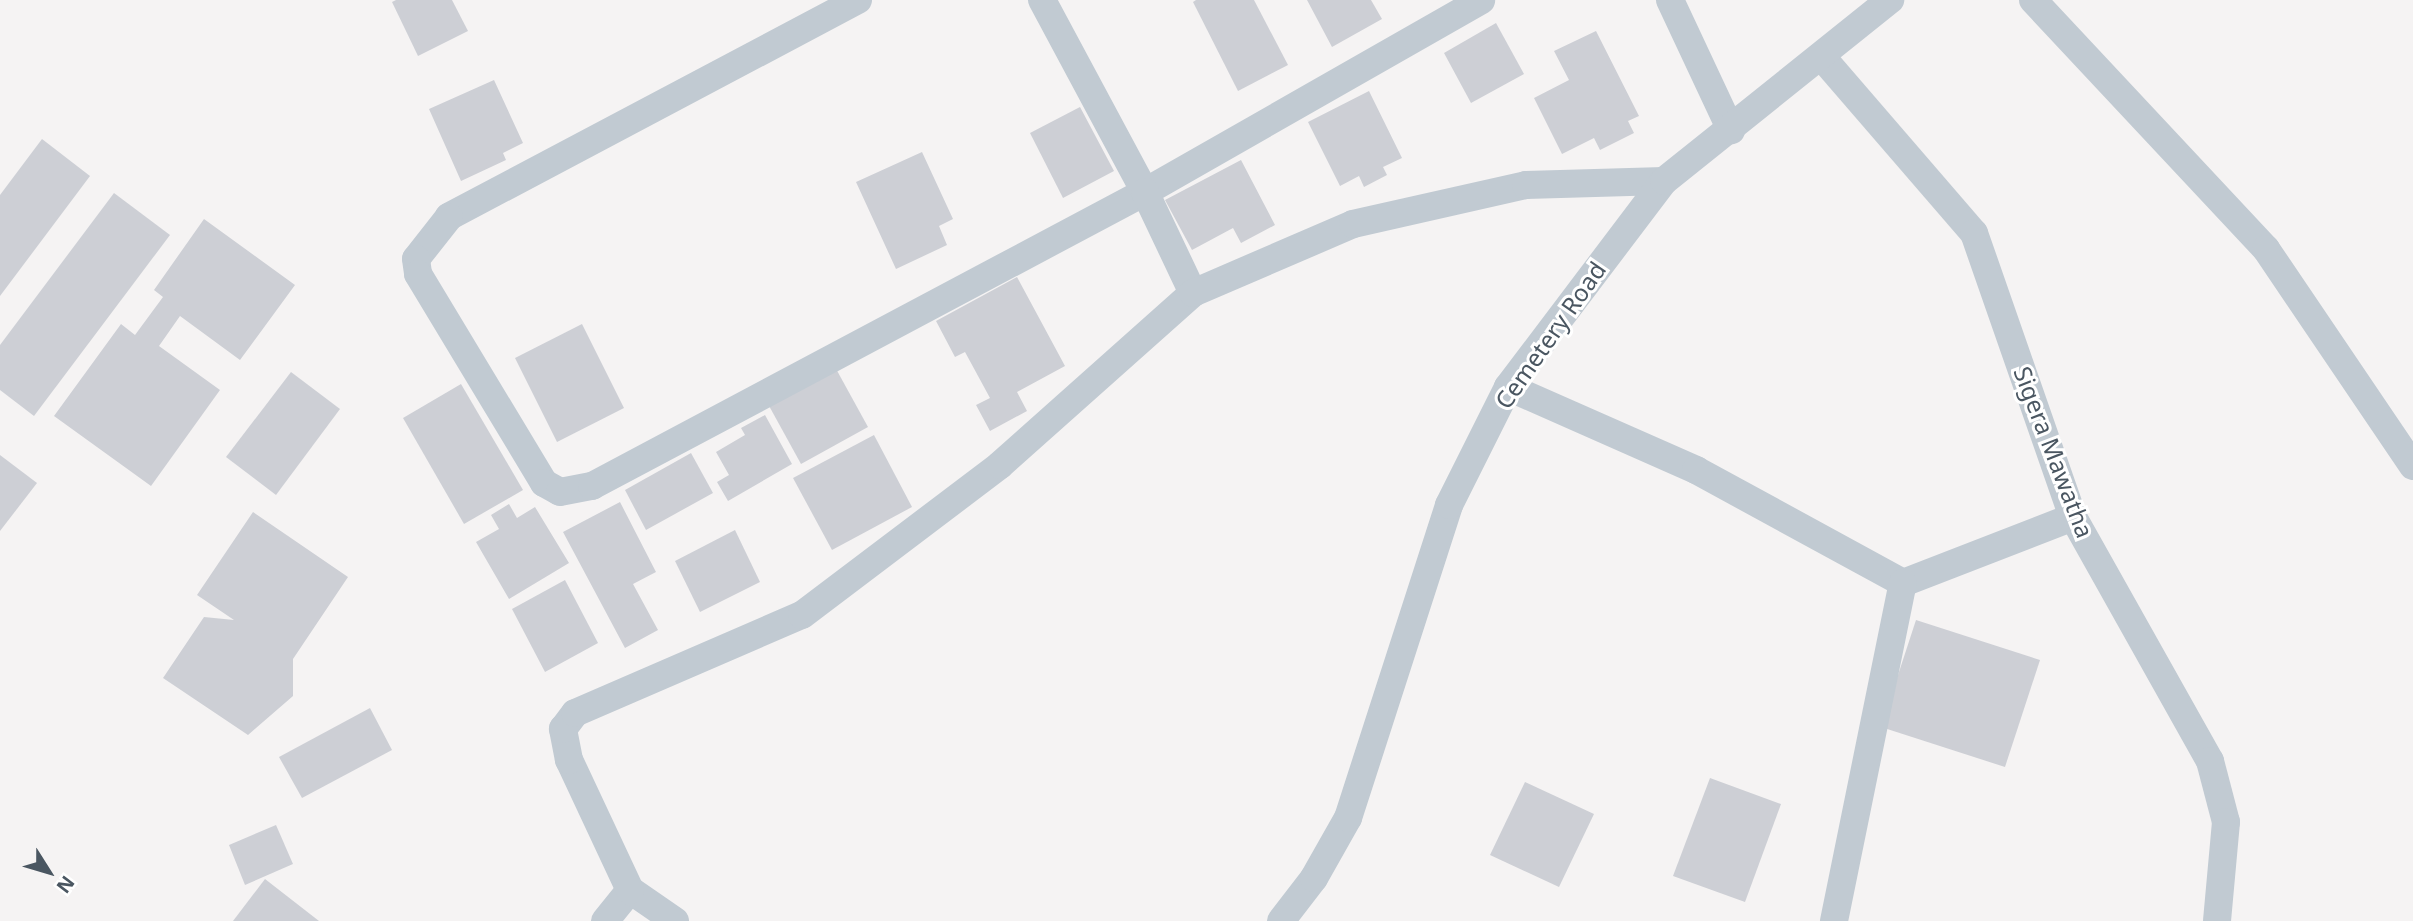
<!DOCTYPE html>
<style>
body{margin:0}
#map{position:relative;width:2413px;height:921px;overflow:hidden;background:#f5f3f3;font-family:"Noto Sans",sans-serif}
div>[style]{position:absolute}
.building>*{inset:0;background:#cdcfd5}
.minor>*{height:28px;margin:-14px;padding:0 14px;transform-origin:14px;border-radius:14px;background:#c1cad2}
span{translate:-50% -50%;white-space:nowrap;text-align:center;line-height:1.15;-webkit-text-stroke:6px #fff;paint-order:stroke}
.street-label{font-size:24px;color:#4a5661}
.north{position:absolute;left:14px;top:837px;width:70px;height:70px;-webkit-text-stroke:5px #fff;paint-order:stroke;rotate:127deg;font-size:19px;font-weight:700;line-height:28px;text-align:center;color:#4a5661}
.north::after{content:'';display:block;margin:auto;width:24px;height:32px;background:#4a5661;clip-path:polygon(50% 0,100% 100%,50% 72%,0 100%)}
</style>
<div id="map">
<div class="building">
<i style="clip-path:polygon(396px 0,452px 0,468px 31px,418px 56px,392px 2px)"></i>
<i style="clip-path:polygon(1196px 0,1254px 0,1288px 65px,1238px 91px,1193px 2px)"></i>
<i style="clip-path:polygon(1307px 0,1371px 0,1382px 19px,1332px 47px)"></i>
<i style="clip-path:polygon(1496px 23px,1524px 74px,1471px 103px,1444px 53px)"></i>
<i style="clip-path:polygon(1596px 31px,1639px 116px,1628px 121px,1634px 133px,1600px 150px,1594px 138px,1562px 154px,1534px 98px,1569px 80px,1554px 51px)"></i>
<i style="clip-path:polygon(494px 80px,523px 143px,503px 153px,506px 160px,461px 181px,429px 109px)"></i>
<i style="clip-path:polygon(1369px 91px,1402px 158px,1383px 167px,1387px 175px,1364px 187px,1359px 176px,1340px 186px,1308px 122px)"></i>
<i style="clip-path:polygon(1080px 107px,1114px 171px,1063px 198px,1030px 133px)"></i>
<i style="clip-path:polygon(42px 139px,90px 176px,0 296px,0 195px)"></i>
<i style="clip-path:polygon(922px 152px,953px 219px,939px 226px,947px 245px,896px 269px,856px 182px)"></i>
<i style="clip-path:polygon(1241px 160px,1275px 225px,1241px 243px,1233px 228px,1192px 250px,1165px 200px)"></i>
<i style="clip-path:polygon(114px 193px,170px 235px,34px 416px,0 390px,0 345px)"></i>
<i style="clip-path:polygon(204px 219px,295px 285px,240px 360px,180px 316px,159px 346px,220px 390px,151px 486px,54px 416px,121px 324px,135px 335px,163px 297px,154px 290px)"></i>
<i style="clip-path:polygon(1017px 277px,1065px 366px,1017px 392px,1027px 411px,990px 431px,976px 405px,990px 398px,965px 352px,955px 357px,936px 321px)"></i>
<i style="clip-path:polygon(582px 324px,624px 408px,557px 442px,515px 358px)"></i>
<i style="clip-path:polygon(835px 367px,868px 427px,801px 464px,768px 404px)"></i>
<i style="clip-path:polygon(291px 372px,340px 409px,276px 495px,226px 457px)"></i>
<i style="clip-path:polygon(461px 384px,523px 490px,464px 524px,403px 418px)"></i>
<i style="clip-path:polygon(765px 415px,792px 464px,728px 501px,717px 482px,729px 475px,716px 452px,745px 435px,741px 428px)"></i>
<i style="clip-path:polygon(874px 435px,912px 507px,832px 550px,793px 478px)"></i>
<i style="clip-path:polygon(691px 453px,713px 493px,646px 530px,625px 490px)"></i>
<i style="clip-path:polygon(0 455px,37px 483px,0 531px)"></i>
<i style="clip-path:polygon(620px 502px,656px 572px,633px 584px,658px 630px,625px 648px,563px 532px)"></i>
<i style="clip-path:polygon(509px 504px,517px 518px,535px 507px,569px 563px,509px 599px,476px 542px,499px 529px,491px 515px)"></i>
<i style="clip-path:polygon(253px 512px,348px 577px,293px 659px,293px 696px,248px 735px,163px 678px,204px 617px,234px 620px,197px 595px)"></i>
<i style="clip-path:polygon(735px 530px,760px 582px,700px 612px,675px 561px)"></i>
<i style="clip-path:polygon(565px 580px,598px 643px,545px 672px,512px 609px)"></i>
<i style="clip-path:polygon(1916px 620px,2040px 660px,2005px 767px,1881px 727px)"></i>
<i style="clip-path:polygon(370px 708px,392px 750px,302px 798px,279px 757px)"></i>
<i style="clip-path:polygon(1710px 778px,1781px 804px,1745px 902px,1673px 876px)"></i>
<i style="clip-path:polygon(1525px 782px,1594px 814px,1559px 887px,1490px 855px)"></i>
<i style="clip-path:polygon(276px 825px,293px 864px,245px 885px,229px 845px)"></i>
<i style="clip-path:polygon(265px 879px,319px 921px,233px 921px)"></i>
</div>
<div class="minor">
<i style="left:858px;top:0;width:463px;rotate:152.1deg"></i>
<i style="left:449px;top:217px;width:53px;rotate:128.2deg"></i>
<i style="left:416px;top:259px;width:15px;rotate:82deg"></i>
<i style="left:418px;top:274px;width:244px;rotate:58.9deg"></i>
<i style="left:544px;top:483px;width:18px;rotate:29deg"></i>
<i style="left:560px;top:492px;width:33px;rotate:-11deg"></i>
<i style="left:592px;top:486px;width:626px;rotate:-28deg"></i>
<i style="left:1145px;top:192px;width:387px;rotate:-29.7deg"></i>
<i style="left:1042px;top:0;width:218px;rotate:61.8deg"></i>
<i style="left:1145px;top:192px;width:112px;rotate:64.6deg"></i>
<i style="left:1670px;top:0;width:144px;rotate:64.9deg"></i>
<i style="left:2033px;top:0;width:341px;rotate:46.9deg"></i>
<i style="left:2266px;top:249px;width:262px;rotate:55.9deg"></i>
<i style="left:1821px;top:56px;width:234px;rotate:49.2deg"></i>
<i style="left:1974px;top:233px;width:301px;rotate:70.8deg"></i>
<i style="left:2073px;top:517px;width:280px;rotate:60.7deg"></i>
<i style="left:2210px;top:761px;width:63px;rotate:75.3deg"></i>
<i style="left:2226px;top:822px;width:99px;rotate:95.2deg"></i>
<i style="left:1508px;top:387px;width:206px;rotate:23.8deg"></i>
<i style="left:1696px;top:470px;width:236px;rotate:28.6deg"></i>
<i style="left:1903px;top:583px;width:182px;rotate:-21.2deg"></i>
<i style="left:605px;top:921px;width:40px;rotate:-51deg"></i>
<i style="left:675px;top:921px;width:55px;rotate:-145.4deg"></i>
<i style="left:630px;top:890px;width:144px;rotate:-115.1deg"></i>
<i style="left:569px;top:760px;width:32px;rotate:-101deg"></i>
<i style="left:563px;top:729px;width:20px;rotate:-53deg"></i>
<i style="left:575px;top:713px;width:247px;rotate:-23.4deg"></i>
<i style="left:802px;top:615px;width:248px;rotate:-37.1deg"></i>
<i style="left:1000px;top:465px;width:259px;rotate:-41.7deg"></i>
<i style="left:1193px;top:293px;width:174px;rotate:-23.3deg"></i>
<i style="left:1353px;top:224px;width:177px;rotate:-12.7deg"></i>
<i style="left:1526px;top:185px;width:138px;rotate:-1.7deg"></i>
<i style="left:1281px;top:921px;width:54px;rotate:-52.5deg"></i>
<i style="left:1314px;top:878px;width:69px;rotate:-60.5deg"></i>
<i style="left:1348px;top:818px;width:329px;rotate:-72.1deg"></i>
<i style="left:1449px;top:505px;width:132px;rotate:-63.4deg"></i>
<i style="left:1508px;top:387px;width:258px;rotate:-52.9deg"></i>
<i style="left:1664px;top:181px;width:290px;rotate:-38.7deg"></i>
<i style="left:1834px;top:921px;width:345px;rotate:-78.5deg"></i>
</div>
<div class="street-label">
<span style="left:1550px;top:335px;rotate:-55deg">Cemetery Road</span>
<span style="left:2054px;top:452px;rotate:69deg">Sigera Mawatha</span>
</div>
<div class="north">N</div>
</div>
